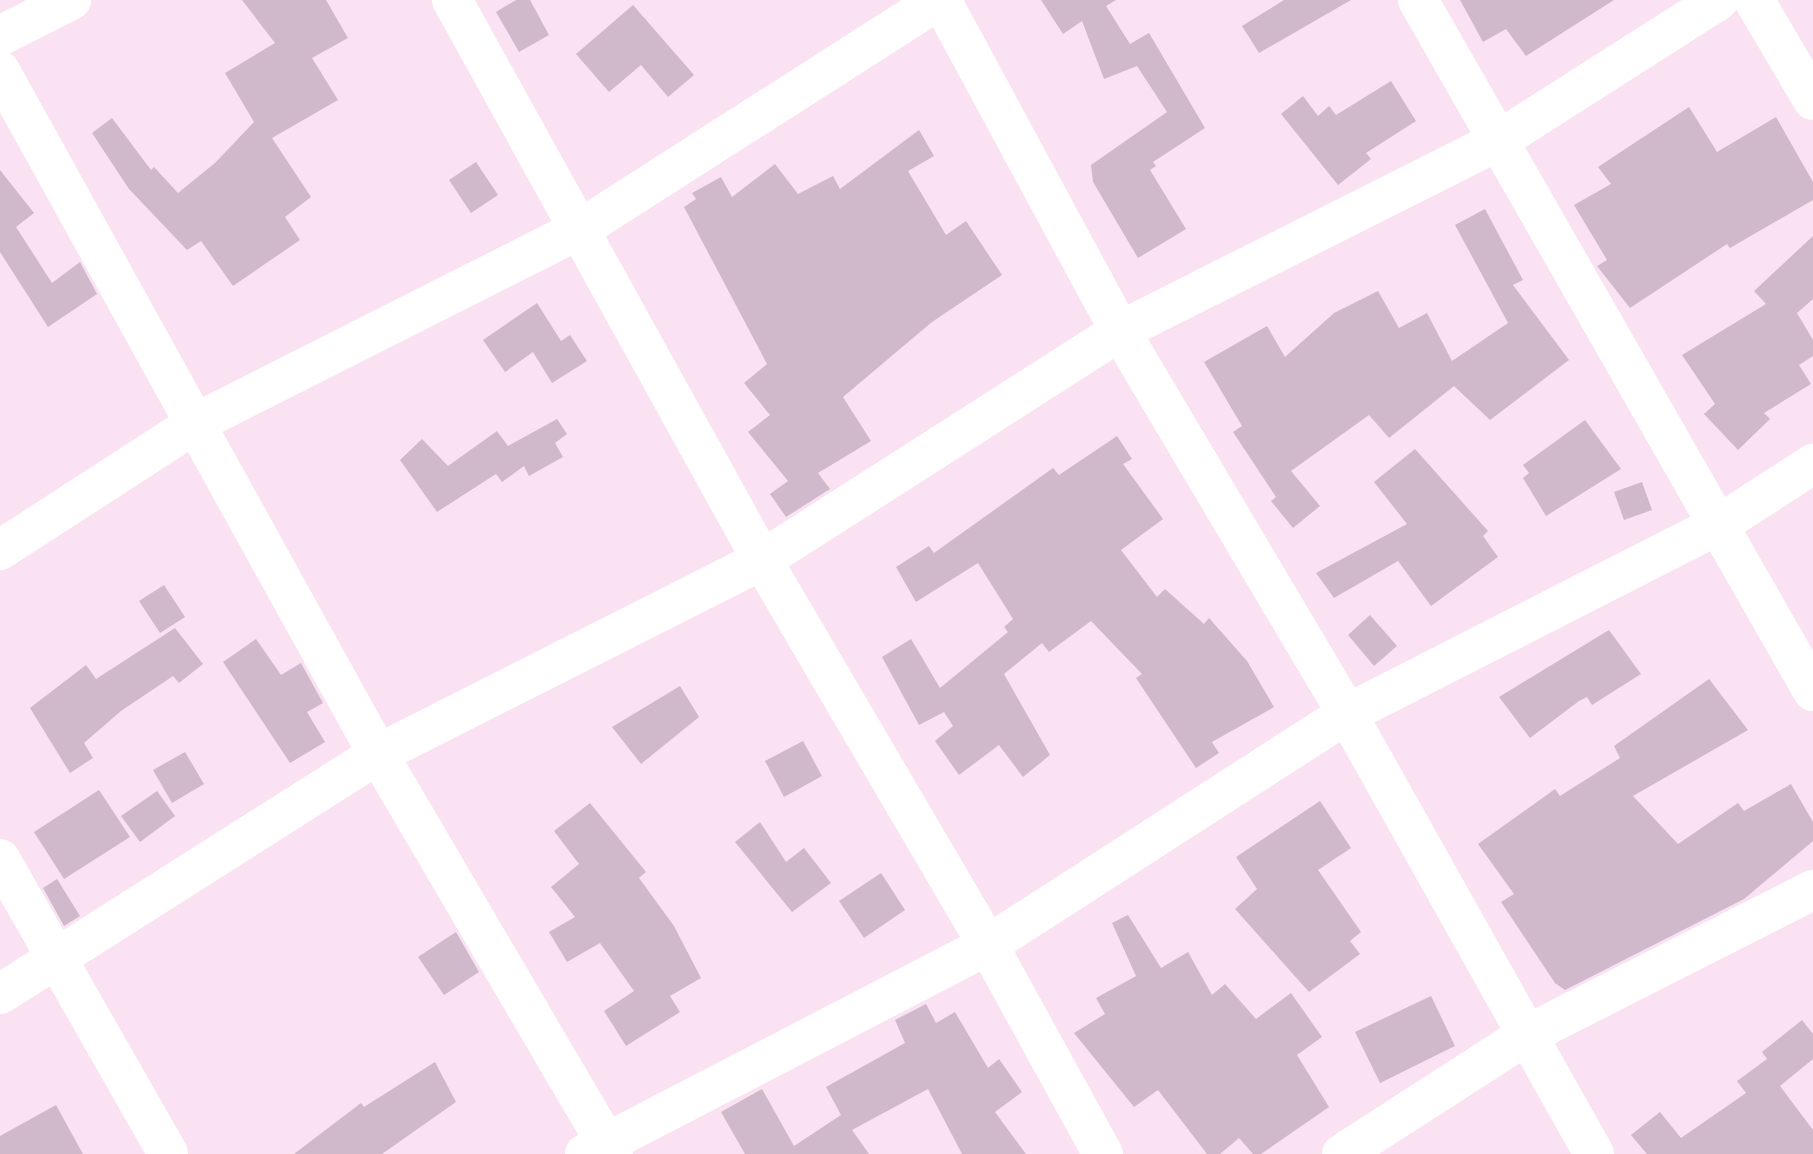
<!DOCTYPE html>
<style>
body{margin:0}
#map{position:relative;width:1813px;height:1154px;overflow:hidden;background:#fae2f3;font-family:"PT Sans",sans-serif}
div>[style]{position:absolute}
.building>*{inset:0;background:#d0b9ca}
.minor>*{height:40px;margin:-20px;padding:0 20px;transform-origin:20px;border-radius:20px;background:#fff}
span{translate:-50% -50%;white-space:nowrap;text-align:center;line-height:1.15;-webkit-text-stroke:8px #fae2f3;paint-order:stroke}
</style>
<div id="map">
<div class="building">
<i style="clip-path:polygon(242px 0,326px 0,348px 38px,312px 58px,338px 100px,272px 138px,311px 197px,285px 217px,300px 240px,233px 286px,201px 241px,187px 250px,129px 189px,92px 133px,112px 118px,151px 170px,154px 167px,178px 193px,215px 163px,254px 122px,225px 73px,275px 43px)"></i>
<i style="clip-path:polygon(516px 0,530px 0,549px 35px,519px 52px,496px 12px)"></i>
<i style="clip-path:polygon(1041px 0,1116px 0,1106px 6px,1130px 44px,1149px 33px,1205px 128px,1153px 162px,1156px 166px,1150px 170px,1186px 229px,1138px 258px,1093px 182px,1091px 165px,1167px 112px,1137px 66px,1104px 79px,1082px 21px,1063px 34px)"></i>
<i style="clip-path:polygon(1284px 0,1351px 0,1259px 53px,1242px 26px)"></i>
<i style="clip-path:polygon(1460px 0,1614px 0,1526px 56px,1506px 29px,1483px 42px)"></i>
<i style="clip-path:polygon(633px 5px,694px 75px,668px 97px,641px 65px,609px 92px,576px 54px)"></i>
<i style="clip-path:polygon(1391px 81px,1416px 121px,1366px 153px,1371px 159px,1338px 185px,1281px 114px,1303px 96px,1318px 116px,1329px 106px,1336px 115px)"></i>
<i style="clip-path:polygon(1689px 107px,1717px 152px,1776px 117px,1813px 182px,1813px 200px,1730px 248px,1727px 244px,1630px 308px,1597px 266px,1607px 260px,1574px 205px,1611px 184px,1598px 167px)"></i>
<i style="clip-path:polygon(919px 130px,934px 156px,908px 171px,946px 235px,966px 221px,1002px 275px,932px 322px,843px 397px,871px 441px,818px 473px,830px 489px,786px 517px,770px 494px,788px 481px,748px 432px,770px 415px,744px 383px,767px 364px,684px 207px,696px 199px,692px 193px,721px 177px,732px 197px,775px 164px,798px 194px,833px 176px,840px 189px)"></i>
<i style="clip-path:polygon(476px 162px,498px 195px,471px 213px,449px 180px)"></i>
<i style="clip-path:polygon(0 170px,34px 213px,16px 227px,52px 283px,80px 262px,97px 294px,48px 327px,0 252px)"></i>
<i style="clip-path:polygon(1485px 209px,1523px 280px,1513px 285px,1569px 360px,1490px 420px,1454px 386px,1389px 438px,1369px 415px,1291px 471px,1320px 506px,1293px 528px,1271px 501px,1276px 497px,1233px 432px,1242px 426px,1204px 362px,1267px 326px,1285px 357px,1334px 313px,1378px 291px,1399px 328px,1427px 313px,1452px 361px,1508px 323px,1455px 225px)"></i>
<i style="clip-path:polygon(1813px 236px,1813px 299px,1797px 313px,1813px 340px,1813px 356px,1799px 365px,1811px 384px,1764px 413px,1770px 419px,1738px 450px,1704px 414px,1715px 404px,1682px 355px,1766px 304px,1754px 291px)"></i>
<i style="clip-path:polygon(537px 303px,561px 341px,570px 335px,587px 361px,552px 383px,533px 352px,505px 372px,483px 340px)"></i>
<i style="clip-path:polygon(557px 419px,567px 434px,555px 443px,563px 457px,529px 476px,524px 466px,502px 482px,496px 474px,437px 512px,400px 460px,422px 439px,448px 466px,497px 431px,508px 446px)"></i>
<i style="clip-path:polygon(1585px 420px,1621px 469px,1546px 516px,1523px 478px,1529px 473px,1523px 465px)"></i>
<i style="clip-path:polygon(1117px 436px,1132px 459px,1123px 464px,1163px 519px,1121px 550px,1157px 597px,1165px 589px,1204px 624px,1209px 618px,1247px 661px,1274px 707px,1212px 742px,1219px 753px,1196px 768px,1136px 678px,1142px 674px,1091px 621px,1049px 652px,1042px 643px,1004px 674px,1050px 755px,1023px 777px,999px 745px,959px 775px,935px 741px,953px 726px,944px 712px,919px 725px,882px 657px,911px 639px,940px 688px,1008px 632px,1004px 627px,1013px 619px,978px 563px,916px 602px,896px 567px,929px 546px,934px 553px,1053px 468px,1059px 475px)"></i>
<i style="clip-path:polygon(1415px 449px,1488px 531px,1483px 536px,1498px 557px,1431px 606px,1398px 561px,1334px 598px,1316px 573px,1407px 524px,1374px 482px)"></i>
<i style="clip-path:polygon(1642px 482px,1652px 510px,1624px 520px,1614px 492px)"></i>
<i style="clip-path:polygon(164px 585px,185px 617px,160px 633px,139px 601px)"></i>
<i style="clip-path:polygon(1370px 615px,1397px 646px,1374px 666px,1348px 635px)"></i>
<i style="clip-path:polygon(175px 628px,203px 664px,179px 683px,173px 676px,121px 711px,84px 743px,93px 758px,70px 773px,30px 708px,86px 665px,96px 679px)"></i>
<i style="clip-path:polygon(1609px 630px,1641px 674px,1592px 705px,1587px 697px,1579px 701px,1530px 738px,1499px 697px)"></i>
<i style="clip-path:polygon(256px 639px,281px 675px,301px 663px,323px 703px,307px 712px,325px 742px,290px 763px,223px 662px)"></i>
<i style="clip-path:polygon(1709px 679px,1748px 730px,1633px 796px,1678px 844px,1738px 803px,1744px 811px,1791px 784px,1813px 822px,1813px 841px,1744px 899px,1565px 990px,1555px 983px,1501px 902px,1514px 894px,1478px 844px,1555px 789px,1560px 796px,1620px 758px,1614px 746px)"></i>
<i style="clip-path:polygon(680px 686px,699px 717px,641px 764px,612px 727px)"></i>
<i style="clip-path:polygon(803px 741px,822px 776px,784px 797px,765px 761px)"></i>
<i style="clip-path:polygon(185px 752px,204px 784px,172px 803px,153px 770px)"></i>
<i style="clip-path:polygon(99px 790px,130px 837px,64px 879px,34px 832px)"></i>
<i style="clip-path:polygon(157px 791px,175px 816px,140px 842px,121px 816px)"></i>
<i style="clip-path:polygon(1320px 801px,1351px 848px,1318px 870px,1361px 932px,1350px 941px,1360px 954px,1309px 992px,1235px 909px,1257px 889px,1236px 857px)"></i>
<i style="clip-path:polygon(590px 803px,646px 872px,639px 878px,674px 926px,701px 978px,670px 996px,680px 1012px,626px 1046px,604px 1011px,634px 991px,600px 943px,567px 962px,549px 932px,575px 917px,551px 887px,579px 864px,554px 831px)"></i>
<i style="clip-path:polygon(760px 822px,786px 862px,804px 848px,831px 883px,792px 912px,735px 842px)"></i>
<i style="clip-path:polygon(881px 873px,905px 910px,864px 938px,839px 901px)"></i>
<i style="clip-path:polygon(57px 879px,80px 916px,64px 926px,43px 888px)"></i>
<i style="clip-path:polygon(1128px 915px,1161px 968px,1188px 952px,1212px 995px,1225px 984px,1256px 1019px,1291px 993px,1322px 1037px,1297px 1055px,1329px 1107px,1261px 1154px,1253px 1154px,1239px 1138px,1220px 1154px,1207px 1154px,1158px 1090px,1134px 1107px,1074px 1033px,1105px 1014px,1096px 998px,1136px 976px,1112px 923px)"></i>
<i style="clip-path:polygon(456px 932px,479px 972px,444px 995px,418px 957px)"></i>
<i style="clip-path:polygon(1431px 996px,1455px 1046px,1380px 1083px,1355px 1032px)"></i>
<i style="clip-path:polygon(926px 1004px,936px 1023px,955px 1012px,988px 1068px,999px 1059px,1022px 1092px,995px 1112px,1026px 1154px,962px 1154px,928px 1089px,852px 1130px,869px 1154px,745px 1154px,721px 1112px,762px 1089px,794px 1146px,841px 1115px,826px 1087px,905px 1043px,895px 1020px)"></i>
<i style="clip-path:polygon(1802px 1020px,1813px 1034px,1813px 1059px,1780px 1086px,1813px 1130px,1813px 1154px,1647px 1154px,1631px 1135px,1660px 1112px,1681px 1138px,1746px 1093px,1737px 1081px,1767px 1059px,1762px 1052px)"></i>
<i style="clip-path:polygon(435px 1062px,456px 1102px,382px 1154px,294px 1154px,361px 1103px,364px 1107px)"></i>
<i style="clip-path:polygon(56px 1105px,83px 1154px,0 1154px,0 1136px)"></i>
</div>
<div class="minor">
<i style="left:452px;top:0;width:640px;rotate:61.03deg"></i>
<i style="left:762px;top:560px;width:446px;rotate:59.6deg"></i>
<i style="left:988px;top:945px;width:239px;rotate:61.2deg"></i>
<i style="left:941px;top:0;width:376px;rotate:61.6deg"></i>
<i style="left:1120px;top:331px;width:445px;rotate:59.3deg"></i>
<i style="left:1347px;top:714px;width:505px;rotate:60.69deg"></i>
<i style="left:1418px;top:0;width:796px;rotate:60.25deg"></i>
<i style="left:1754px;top:0;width:116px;rotate:59.5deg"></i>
<i style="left:0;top:36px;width:80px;rotate:-26.9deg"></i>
<i style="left:0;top:71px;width:781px;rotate:61.04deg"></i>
<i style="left:378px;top:754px;width:464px;rotate:59.6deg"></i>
<i style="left:0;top:550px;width:236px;rotate:-32.9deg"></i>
<i style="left:198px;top:422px;width:430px;rotate:-26.8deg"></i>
<i style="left:582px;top:228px;width:423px;rotate:-32.6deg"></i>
<i style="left:0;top:859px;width:339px;rotate:60.3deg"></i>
<i style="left:0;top:994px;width:448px;rotate:-32.4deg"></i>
<i style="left:378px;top:754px;width:430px;rotate:-26.8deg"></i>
<i style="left:762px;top:560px;width:425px;rotate:-32.6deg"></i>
<i style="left:1120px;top:331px;width:421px;rotate:-26.7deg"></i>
<i style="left:1496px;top:142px;width:264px;rotate:-32.5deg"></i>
<i style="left:585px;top:1154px;width:454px;rotate:-27.4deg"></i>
<i style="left:988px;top:945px;width:427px;rotate:-32.8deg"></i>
<i style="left:1347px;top:714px;width:419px;rotate:-27deg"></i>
<i style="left:1720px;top:524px;width:111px;rotate:-32.8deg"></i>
<i style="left:1342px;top:1154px;width:218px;rotate:-32.8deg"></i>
<i style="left:1525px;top:1036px;width:323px;rotate:-26.9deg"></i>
</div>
</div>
